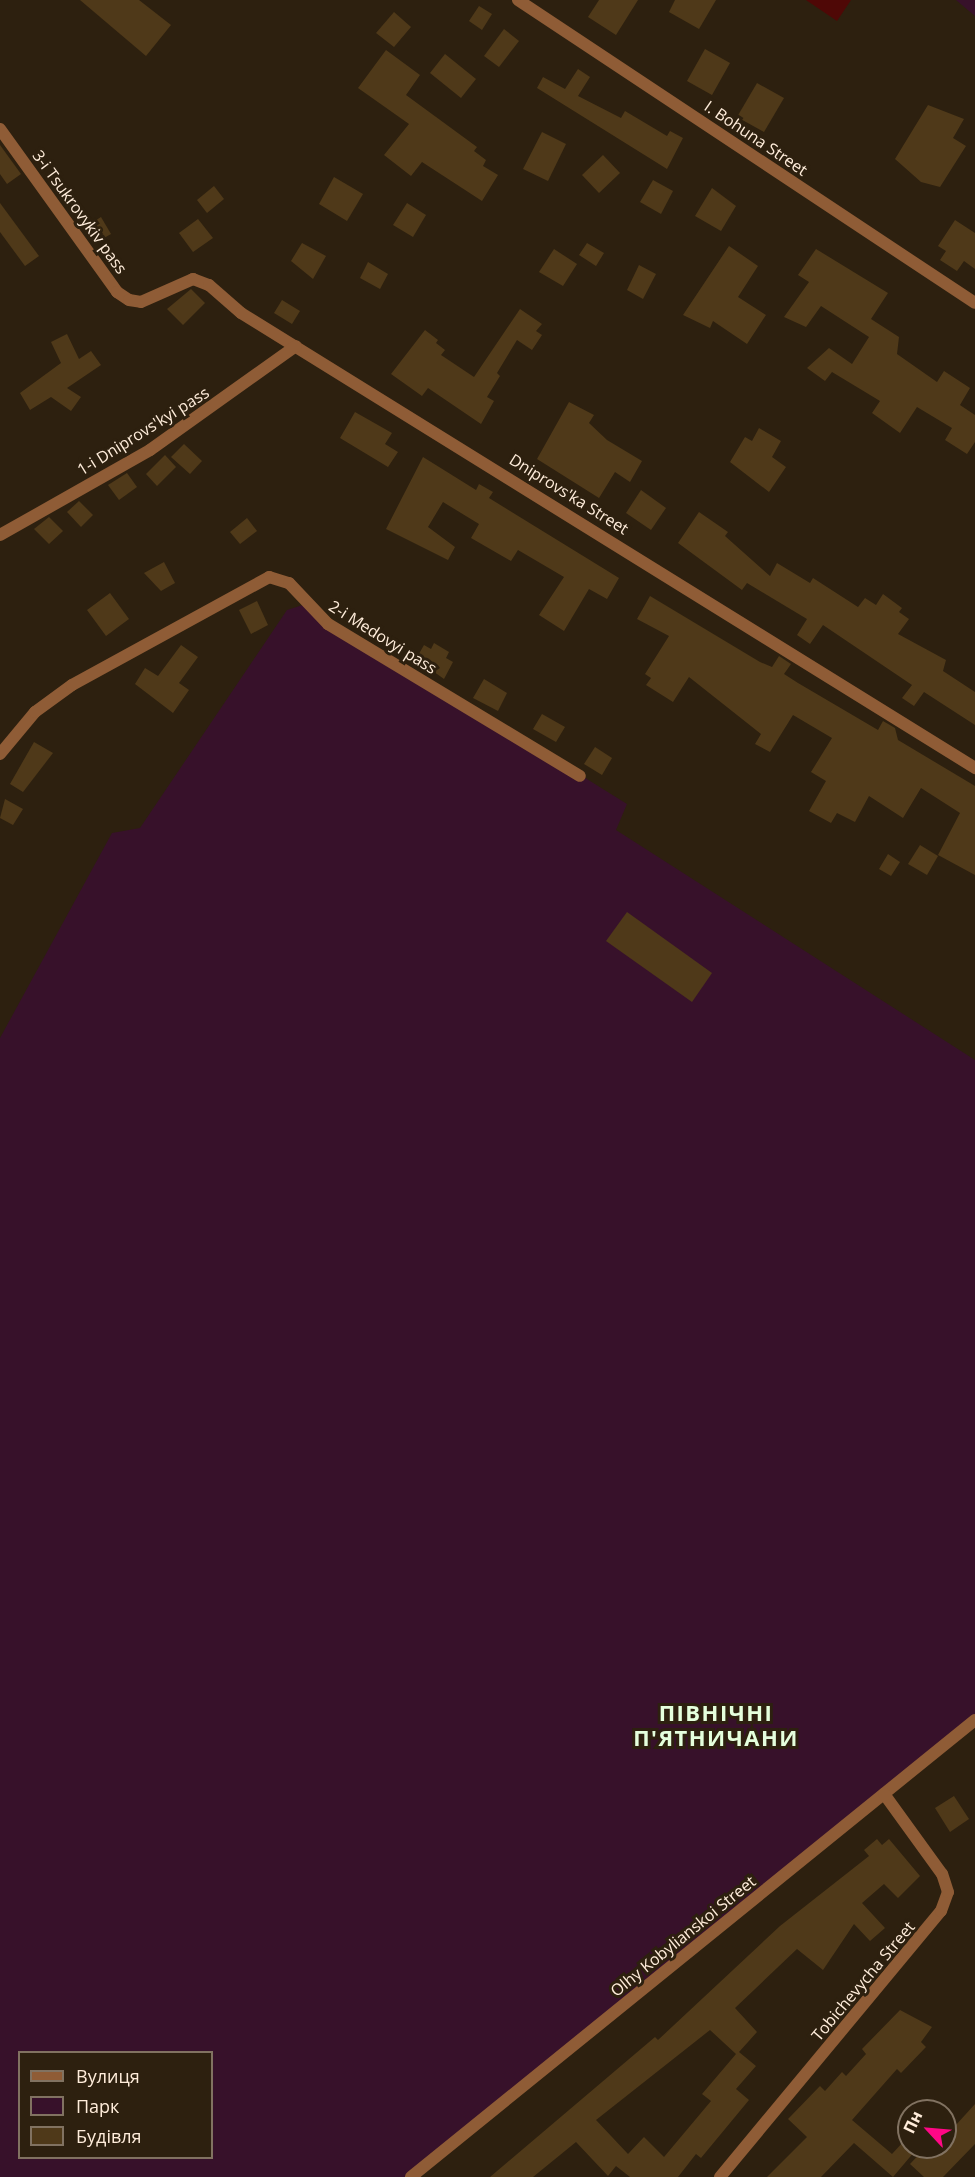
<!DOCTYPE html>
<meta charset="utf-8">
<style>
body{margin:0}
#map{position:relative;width:975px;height:2177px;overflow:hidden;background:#2d200f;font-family:"Open Sans",sans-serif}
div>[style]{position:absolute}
.green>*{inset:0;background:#37112a}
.water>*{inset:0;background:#4f0806}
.building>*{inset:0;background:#4f3919}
.street>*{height:12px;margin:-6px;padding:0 6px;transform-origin:6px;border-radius:6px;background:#8f5c36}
span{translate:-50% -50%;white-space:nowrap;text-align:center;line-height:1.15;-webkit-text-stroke:6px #2d200f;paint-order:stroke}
.street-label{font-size:16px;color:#ffeddb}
.district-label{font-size:22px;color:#e5ffdd;font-weight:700;letter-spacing:1.5px}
.legend{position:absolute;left:18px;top:2051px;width:195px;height:108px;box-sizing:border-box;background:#2d200f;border:2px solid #817261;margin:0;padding:8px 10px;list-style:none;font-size:18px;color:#ffeddb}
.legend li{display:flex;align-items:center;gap:12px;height:30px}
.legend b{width:30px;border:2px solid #817261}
.north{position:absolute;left:897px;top:2099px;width:60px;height:60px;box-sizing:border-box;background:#2d200f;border:2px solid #817261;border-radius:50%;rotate:296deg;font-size:16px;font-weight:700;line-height:24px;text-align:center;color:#ffeddb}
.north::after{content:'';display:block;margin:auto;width:21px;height:27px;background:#ff0786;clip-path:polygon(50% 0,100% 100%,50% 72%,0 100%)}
</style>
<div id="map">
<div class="green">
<i style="clip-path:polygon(957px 0,975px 0,975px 16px,956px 0)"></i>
<i style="clip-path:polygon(evenodd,306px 604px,627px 804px,616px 830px,975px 1060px,975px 1720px,411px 2177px,0 2177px,0 1038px,112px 833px,140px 828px,287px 610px,306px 604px,20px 2052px,212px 2052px,212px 2158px,20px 2158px,20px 2052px)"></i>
</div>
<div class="water">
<i style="clip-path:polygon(806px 0,851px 0,837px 21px)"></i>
</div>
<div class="building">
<i style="clip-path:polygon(80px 0,139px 0,171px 25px,146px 56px)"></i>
<i style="clip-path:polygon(599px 0,638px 0,616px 35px,588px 17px)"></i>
<i style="clip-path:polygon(675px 0,716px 0,699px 29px,669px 12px)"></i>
<i style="clip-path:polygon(479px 6px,492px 14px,482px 30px,469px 21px)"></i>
<i style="clip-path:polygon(394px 12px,411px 27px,394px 47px,376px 33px)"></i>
<i style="clip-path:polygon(504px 29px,519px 41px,499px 67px,484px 56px)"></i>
<i style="clip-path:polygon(705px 49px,730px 63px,712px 95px,687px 81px)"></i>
<i style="clip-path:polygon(386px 50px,420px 75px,406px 95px,477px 147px,474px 151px,486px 160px,483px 166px,498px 175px,482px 201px,422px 162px,411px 176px,384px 155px,409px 124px,358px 88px)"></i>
<i style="clip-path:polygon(445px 54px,476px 79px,461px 98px,430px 73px)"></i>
<i style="clip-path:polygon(578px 69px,590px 77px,578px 96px,621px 118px,625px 111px,667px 136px,670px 131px,683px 138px,667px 169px,537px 88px,543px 77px,565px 89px)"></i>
<i style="clip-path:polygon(757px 83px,784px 98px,764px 132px,737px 117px)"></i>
<i style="clip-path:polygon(928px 105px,964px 119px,953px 138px,966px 146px,940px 187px,921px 182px,895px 159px)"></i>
<i style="clip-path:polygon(542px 132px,566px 144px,548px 181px,523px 169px)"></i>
<i style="clip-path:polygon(0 145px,21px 174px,7px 184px,0 174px)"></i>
<i style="clip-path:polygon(603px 155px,620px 173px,599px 193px,582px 175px)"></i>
<i style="clip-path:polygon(334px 177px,363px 194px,347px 221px,319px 204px)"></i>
<i style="clip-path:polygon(653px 180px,673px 191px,661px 214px,640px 202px)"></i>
<i style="clip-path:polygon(214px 186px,224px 199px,207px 213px,197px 200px)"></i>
<i style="clip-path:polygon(712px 188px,736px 206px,721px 231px,695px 216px)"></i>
<i style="clip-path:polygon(0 203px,39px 256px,25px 266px,0 232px)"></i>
<i style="clip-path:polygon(407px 203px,426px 215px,413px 237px,393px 225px)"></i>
<i style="clip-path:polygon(101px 217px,111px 234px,97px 242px,87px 226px)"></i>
<i style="clip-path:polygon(198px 219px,213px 238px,193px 252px,179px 233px)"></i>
<i style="clip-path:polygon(955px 220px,975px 233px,975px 269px,964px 261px,957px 271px,940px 260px,946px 251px,938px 246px)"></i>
<i style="clip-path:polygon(302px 243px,326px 256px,313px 279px,291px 261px)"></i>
<i style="clip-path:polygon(587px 243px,604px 253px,596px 266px,579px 255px)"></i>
<i style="clip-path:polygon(729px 246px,758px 266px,738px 297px,766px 315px,747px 344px,713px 321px,710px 328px,683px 315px)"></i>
<i style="clip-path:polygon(554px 249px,577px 264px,563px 286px,539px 272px)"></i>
<i style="clip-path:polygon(816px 249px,888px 293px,871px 319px,899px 337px,897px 354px,937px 382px,944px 371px,970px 388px,960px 405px,975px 415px,975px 442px,967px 454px,945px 440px,952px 428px,917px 407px,900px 433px,872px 413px,880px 401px,832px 372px,825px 381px,807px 368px,829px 348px,852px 364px,869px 337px,821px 306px,806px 327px,784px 317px,809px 282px,798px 275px)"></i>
<i style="clip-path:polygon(368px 262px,388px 274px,380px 289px,360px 278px)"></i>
<i style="clip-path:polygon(639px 265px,656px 274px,643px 299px,627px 290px)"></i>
<i style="clip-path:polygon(191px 289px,205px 303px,183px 325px,167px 309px)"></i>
<i style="clip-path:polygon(282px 300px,300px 311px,292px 324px,274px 313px)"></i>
<i style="clip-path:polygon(520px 309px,542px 324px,536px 331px,542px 335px,532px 350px,517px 340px,497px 373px,500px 376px,487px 397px,494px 401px,481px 424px,428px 388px,422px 396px,391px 374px,425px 330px,438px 340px,436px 343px,445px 350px,441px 355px,474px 377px)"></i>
<i style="clip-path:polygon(67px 334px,79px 359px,91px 351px,101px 365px,67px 388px,81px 397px,71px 411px,51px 397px,30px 410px,20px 393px,61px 363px,51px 342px)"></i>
<i style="clip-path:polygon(569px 402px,594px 415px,589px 423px,607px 440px,642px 461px,630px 482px,615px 472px,599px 498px,537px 459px)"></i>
<i style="clip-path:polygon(355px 412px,392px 433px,385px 444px,398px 452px,388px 467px,340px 438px)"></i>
<i style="clip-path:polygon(759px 428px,781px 441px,772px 457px,786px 467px,769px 492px,730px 462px,745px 437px,752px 441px)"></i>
<i style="clip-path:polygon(184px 444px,202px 461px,190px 474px,171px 457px)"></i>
<i style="clip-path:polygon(165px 455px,176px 467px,157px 486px,146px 474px)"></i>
<i style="clip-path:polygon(423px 457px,476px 490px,479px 484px,493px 492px,489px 498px,619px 578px,607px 599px,589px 589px,564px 631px,539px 615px,564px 577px,518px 550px,511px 561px,471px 538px,479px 524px,443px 502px,428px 527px,455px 547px,448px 560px,386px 529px)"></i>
<i style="clip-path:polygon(127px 473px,137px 487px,119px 500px,108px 485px)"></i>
<i style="clip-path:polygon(641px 490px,666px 508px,651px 530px,626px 513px)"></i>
<i style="clip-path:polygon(79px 501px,93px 515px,81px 527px,67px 512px)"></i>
<i style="clip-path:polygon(699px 512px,728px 532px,725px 536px,770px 576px,777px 563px,810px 583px,813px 578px,858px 607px,865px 598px,876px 605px,883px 594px,902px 608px,899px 612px,909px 619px,898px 634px,946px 660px,943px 671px,975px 692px,975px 725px,924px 692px,914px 706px,902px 698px,912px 685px,823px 625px,810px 644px,797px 635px,807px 619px,747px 583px,742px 590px,678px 543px)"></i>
<i style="clip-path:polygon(49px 517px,63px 531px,49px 544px,34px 529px)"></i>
<i style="clip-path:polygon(247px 518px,257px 531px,240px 544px,230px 532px)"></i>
<i style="clip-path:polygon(164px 562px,175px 583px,161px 591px,144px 573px)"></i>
<i style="clip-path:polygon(110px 593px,129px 619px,106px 636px,87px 610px)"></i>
<i style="clip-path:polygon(650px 596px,760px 662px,772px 667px,779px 656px,791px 664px,784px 674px,798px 683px,878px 730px,883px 721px,895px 728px,898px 740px,975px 786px,975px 875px,938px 855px,960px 813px,921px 788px,903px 818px,869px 796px,855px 822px,837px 813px,831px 823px,809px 811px,826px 781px,811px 772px,832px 738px,793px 715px,770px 752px,755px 744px,761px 734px,689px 677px,673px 702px,646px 685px,651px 678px,645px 674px,669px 636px,637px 619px)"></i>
<i style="clip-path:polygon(257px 601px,268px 625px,251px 634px,239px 610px)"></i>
<i style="clip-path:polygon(434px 643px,449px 652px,446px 658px,453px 662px,444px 679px,416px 659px,424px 645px,431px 649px)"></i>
<i style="clip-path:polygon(181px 645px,198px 657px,179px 683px,189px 690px,173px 713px,135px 684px,145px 668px,158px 676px)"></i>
<i style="clip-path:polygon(484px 679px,507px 693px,498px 711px,473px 698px)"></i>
<i style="clip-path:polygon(542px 714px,565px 727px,556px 742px,533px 729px)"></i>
<i style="clip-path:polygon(34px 742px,53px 753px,23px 792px,10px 784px)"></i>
<i style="clip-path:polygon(595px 747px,612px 758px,602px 775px,584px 764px)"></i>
<i style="clip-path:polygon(5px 799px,23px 809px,13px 825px,0 818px)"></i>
<i style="clip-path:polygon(920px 845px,938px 856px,927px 875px,908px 864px)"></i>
<i style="clip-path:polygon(888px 854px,900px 862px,891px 876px,879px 869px)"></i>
<i style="clip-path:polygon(627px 912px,712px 973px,692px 1002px,606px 941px)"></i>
<i style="clip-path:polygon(954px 1796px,969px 1819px,950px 1832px,935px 1808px)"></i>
<i style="clip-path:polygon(evenodd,877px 1839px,882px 1845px,889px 1839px,920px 1876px,898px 1898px,884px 1884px,862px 1903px,885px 1928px,870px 1941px,854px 1924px,823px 1970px,797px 1949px,735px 2008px,757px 2032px,739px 2052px,756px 2066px,736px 2089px,749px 2100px,701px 2158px,696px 2154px,678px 2177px,630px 2177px,616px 2166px,608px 2176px,576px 2142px,533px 2177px,490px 2177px,655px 2037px,658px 2040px,780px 1926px,869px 1856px,864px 1850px,877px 1839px,710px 2030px,736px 2054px,702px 2094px,711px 2101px,664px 2157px,644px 2137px,628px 2154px,596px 2120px,710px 2030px)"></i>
<i style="clip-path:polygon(900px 2010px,932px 2027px,921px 2042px,926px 2047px,901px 2073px,897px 2069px,852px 2120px,892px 2154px,904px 2141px,915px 2151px,893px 2177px,854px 2143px,821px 2177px,767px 2177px,807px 2137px,788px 2119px,820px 2086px,825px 2091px,842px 2072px,846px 2076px,866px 2054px,862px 2049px)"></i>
<i style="clip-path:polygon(975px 2104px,975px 2144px,943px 2177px,924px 2177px,910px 2164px,926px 2147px,945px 2147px,945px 2137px)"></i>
</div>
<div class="street">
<i style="left:518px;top:0;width:548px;rotate:33.55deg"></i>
<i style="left:0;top:129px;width:201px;rotate:54.3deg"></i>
<i style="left:117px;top:292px;width:14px;rotate:34deg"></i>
<i style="left:129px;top:300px;width:12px;rotate:9deg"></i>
<i style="left:141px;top:302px;width:57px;rotate:-23.9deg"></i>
<i style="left:193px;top:279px;width:17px;rotate:21deg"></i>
<i style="left:209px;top:285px;width:43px;rotate:41.2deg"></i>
<i style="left:241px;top:313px;width:864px;rotate:31.79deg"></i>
<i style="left:0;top:535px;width:172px;rotate:-29.5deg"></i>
<i style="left:150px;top:450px;width:179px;rotate:-35.5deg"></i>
<i style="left:0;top:754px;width:55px;rotate:-50.2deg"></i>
<i style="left:35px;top:712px;width:46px;rotate:-36.1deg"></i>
<i style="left:72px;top:685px;width:225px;rotate:-28.7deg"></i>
<i style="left:269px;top:577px;width:21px;rotate:17deg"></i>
<i style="left:289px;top:583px;width:57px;rotate:46.4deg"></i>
<i style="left:328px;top:624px;width:294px;rotate:31.1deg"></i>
<i style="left:411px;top:2177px;width:726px;rotate:-39.02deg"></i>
<i style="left:720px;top:2177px;width:346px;rotate:-50.3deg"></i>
<i style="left:941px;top:1911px;width:20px;rotate:-70deg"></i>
<i style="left:948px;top:1892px;width:19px;rotate:-108deg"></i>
<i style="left:942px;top:1874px;width:99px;rotate:-125.9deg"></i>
</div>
<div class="street-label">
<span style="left:756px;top:138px;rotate:34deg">I. Bohuna Street</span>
<span style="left:80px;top:212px;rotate:54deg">3-i Tsukrovykiv pass</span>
<span style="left:143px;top:431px;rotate:-32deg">1-i Dniprovs'kyi pass</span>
<span style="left:569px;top:494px;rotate:32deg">Dniprovs'ka Street</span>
<span style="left:383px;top:637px;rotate:32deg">2-i Medovyi pass</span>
<span style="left:683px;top:1936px;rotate:-39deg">Olhy Kobylianskoi Street</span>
<span style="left:863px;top:1981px;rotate:-50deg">Tobichevycha Street</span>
</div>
<div class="district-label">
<span style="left:716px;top:1725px">ПІВНІЧНІ<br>П'ЯТНИЧАНИ</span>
</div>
<ul class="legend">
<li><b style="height:8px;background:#8f5c36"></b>Вулиця</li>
<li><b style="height:16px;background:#37112a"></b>Парк</li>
<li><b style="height:16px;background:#4f3919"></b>Будівля</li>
</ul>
<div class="north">Пн</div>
</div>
